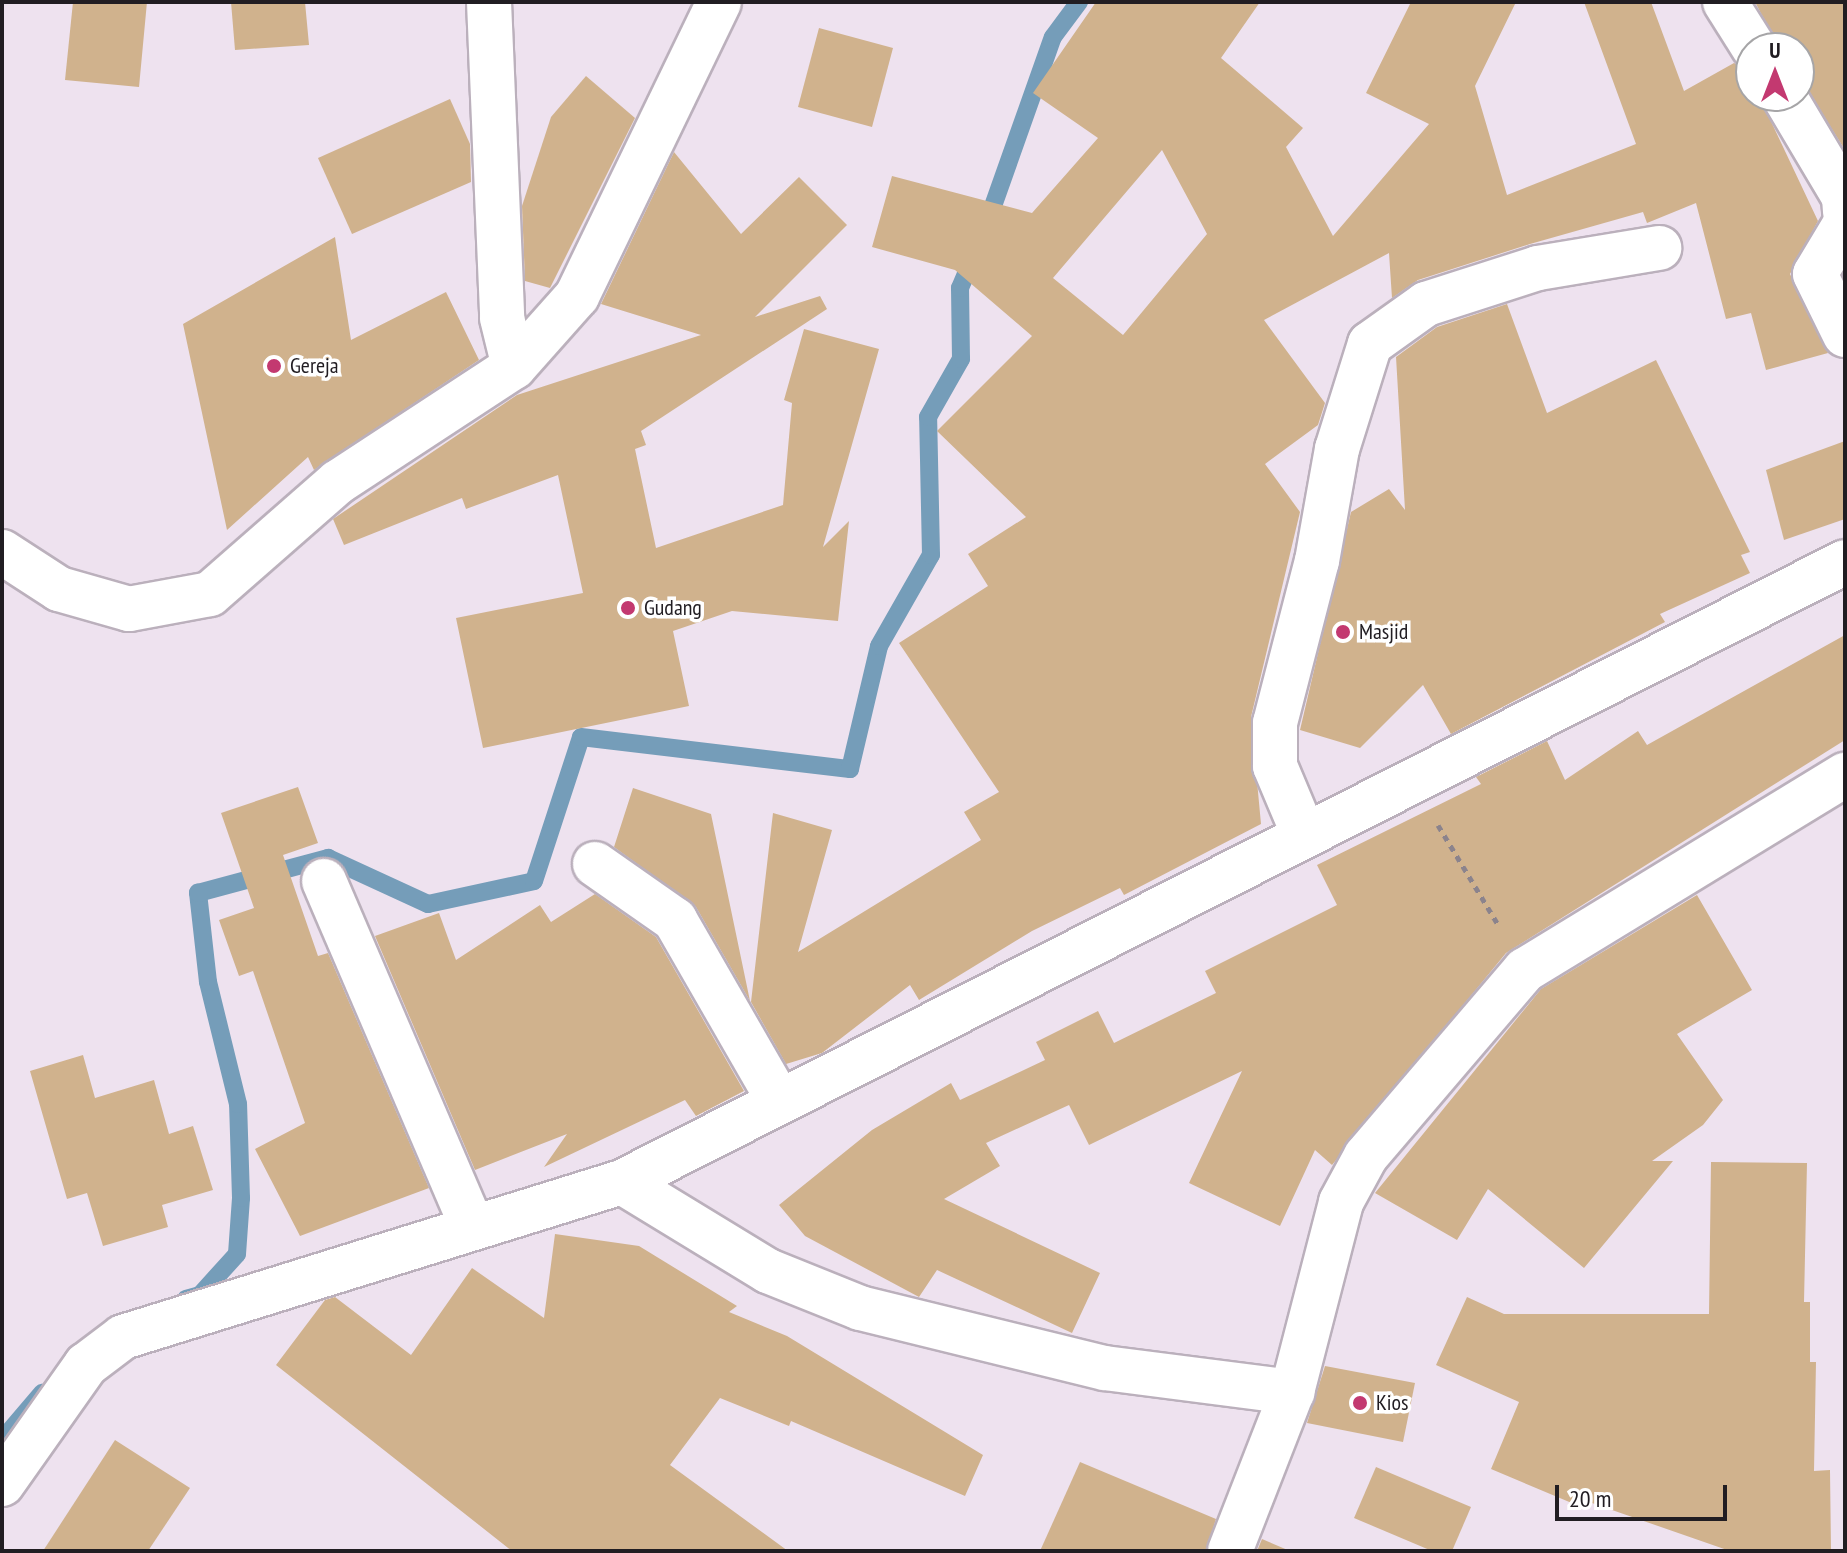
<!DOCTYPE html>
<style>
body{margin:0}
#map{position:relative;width:1847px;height:1553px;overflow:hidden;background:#eee2ef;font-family:"PT Sans Narrow",sans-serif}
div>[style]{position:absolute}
.stream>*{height:18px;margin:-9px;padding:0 9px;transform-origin:9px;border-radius:9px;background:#759db9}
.building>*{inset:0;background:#d0b28d}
.path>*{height:5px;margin-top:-2.5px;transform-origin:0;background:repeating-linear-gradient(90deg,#8b838c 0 6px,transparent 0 12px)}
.roads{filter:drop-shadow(2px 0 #bbb0bc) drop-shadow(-2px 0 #bbb0bc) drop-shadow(0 2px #bbb0bc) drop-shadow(0 -2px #bbb0bc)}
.minor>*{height:44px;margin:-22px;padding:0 22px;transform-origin:22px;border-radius:22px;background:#fff}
.dots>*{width:22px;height:22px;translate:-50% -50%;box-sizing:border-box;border:4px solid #fff;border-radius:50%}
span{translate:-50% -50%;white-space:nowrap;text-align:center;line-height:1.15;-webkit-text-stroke:7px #fff;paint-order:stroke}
.poi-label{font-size:22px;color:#211d22}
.left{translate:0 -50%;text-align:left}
.frame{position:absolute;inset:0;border:4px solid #211d22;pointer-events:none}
.north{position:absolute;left:1735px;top:32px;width:80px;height:80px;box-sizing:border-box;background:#fff;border:2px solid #a6a5a7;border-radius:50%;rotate:0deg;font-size:22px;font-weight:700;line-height:32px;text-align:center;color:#211d22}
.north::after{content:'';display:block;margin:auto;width:28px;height:36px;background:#c33970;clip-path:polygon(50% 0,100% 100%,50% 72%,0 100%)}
.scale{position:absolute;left:1555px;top:1485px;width:172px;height:36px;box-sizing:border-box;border:4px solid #211d22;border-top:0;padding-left:10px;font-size:24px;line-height:28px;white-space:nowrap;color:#211d22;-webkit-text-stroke:6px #fff;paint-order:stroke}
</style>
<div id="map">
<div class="stream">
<i style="left:987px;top:223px;width:197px;rotate:-70.5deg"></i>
<i style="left:1053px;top:37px;width:44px;rotate:-53.4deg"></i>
<i style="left:186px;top:1299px;width:15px;rotate:-16deg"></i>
<i style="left:200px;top:1295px;width:55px;rotate:-47.9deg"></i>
<i style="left:237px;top:1254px;width:56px;rotate:-85.9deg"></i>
<i style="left:241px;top:1198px;width:94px;rotate:-91.8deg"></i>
<i style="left:238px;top:1104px;width:126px;rotate:-103.8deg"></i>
<i style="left:208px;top:982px;width:90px;rotate:-96.4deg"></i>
<i style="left:198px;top:893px;width:135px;rotate:-15.1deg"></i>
<i style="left:328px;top:858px;width:110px;rotate:24.7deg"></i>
<i style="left:428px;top:904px;width:108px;rotate:-12.2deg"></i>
<i style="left:534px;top:881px;width:151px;rotate:-71.9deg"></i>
<i style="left:581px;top:737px;width:271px;rotate:6.8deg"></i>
<i style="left:850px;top:769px;width:126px;rotate:-76.7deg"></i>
<i style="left:879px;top:646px;width:105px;rotate:-60.3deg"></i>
<i style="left:931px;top:555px;width:138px;rotate:-91.2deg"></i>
<i style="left:928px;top:417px;width:67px;rotate:-60.4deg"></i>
<i style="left:961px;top:359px;width:71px;rotate:-90.8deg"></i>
<i style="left:960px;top:288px;width:33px;rotate:-67deg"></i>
<i style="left:2px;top:1440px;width:62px;rotate:-49.6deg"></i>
</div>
<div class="building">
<i style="clip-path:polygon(73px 2px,147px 2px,139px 87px,65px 80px)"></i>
<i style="clip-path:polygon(231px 2px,305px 2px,309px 45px,235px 50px)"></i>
<i style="clip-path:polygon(evenodd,1096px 2px,1260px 2px,1221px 58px,1303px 128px,1286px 147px,1333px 236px,1429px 124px,1366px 93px,1411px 2px,1516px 2px,1475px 86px,1507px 195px,1636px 144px,1584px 2px,1651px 2px,1684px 91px,1734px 63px,1751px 72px,1751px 96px,1759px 96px,1818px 221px,1790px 274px,1828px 353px,1766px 370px,1751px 313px,1726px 319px,1696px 203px,1647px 223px,1643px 212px,1530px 244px,1418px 280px,1392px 298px,1389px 253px,1264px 320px,1325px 403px,1318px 425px,1265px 464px,1300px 512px,1251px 717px,1261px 824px,1124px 895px,1120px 888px,1032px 931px,919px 1000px,910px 985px,822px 1053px,786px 1064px,751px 1002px,773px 813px,832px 830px,798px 952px,981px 840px,964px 812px,999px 792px,899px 643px,988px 586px,968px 554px,1026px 517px,937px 431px,1032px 336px,955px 270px,872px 247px,892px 176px,1032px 213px,1098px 138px,1033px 93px,1096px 2px,1162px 150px,1207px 234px,1123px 335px,1053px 278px,1162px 150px)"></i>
<i style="clip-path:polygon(1755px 2px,1845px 2px,1845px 150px,1799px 77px,1799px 48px,1779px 48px)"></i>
<i style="clip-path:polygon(819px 28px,893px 48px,872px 127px,798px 107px)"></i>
<i style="clip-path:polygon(586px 76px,635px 118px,550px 288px,525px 281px,522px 206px,551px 117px)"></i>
<i style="clip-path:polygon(450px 99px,470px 144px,471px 182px,352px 234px,318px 158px)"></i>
<i style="clip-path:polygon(674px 152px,741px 234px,799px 177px,847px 225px,755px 317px,820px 296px,827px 309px,641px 431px,646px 445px,635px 449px,656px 548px,783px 505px,792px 403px,784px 400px,804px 329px,879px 349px,823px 547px,849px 521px,838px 621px,732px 611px,673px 631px,689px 706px,483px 748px,456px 618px,583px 593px,558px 475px,466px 509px,462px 498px,344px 545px,333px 519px,517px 395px,701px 335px,601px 304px)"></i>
<i style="clip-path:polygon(335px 237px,351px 340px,446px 292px,479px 360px,314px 470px,308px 457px,227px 530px,183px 324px)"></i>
<i style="clip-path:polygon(1507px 304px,1547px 413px,1656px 360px,1750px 552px,1741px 555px,1750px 573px,1660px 614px,1665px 622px,1451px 734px,1423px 685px,1360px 748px,1300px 730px,1351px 512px,1389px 489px,1405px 510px,1396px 357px,1437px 327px)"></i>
<i style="clip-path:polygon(1845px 441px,1845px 519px,1784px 540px,1766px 470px)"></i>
<i style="clip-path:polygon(1845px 635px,1845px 740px,1506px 953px,1332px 1165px,1315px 1150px,1280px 1226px,1189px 1183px,1242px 1071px,1089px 1145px,1069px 1105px,986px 1143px,1000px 1166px,944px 1199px,1100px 1273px,1072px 1333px,937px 1270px,919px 1297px,805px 1236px,779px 1205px,872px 1130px,951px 1083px,960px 1100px,1045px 1060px,1036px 1042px,1098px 1011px,1114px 1043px,1216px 993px,1205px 971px,1337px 905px,1317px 865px,1481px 784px,1476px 777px,1547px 741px,1565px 780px,1638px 731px,1647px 745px)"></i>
<i style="clip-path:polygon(298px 787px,318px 843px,283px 855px,318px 956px,328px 953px,429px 1188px,300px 1236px,255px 1149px,305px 1123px,253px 971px,239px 976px,219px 920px,254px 908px,221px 813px)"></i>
<i style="clip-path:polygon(633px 788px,711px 814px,750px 1001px,696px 907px,614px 847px)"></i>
<i style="clip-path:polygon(595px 894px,656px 937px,744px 1091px,696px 1116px,685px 1100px,544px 1167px,567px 1134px,475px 1170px,375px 936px,439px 913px,456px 960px,540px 905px,551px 922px)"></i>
<i style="clip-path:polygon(1697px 895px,1752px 990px,1677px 1034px,1723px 1100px,1703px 1125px,1652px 1161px,1673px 1161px,1584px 1268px,1488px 1189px,1457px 1240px,1375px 1193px,1541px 989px)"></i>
<i style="clip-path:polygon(83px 1055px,95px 1098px,154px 1080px,169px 1134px,193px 1126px,213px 1190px,162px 1205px,168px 1227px,103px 1246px,87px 1193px,67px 1199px,30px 1071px)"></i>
<i style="clip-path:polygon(1711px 1162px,1807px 1163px,1804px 1302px,1810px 1302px,1810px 1362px,1816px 1362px,1814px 1471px,1830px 1470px,1831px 1551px,1730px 1551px,1589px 1502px,1586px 1509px,1491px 1469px,1519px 1402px,1436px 1365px,1467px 1297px,1504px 1314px,1709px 1314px)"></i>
<i style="clip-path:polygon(555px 1234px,639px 1246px,737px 1306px,729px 1312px,787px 1336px,983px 1455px,965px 1496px,791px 1421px,789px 1426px,720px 1398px,670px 1465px,788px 1551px,512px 1551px,276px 1365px,325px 1300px,335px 1297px,411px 1355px,472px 1268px,544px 1318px)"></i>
<i style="clip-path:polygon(1325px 1366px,1415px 1383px,1403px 1442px,1307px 1423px)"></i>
<i style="clip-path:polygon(115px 1440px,190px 1488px,148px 1551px,43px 1551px)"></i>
<i style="clip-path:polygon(1080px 1462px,1216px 1519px,1206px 1551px,1040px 1551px)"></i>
<i style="clip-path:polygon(1376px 1467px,1471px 1507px,1452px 1551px,1432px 1551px,1354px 1518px)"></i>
<i style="clip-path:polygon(1262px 1539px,1290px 1551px,1257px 1551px)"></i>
</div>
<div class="path">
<i style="left:1438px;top:825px;width:118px;rotate:58.9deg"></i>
</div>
<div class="roads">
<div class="minor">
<i style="left:489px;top:2px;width:316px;rotate:87.6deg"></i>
<i style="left:502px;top:318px;width:50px;rotate:76.2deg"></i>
<i style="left:1725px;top:2px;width:54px;rotate:57.8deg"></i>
<i style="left:1784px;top:96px;width:117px;rotate:59.3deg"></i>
<i style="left:1844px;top:197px;width:15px;rotate:86deg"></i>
<i style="left:1845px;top:224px;width:58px;rotate:121deg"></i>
<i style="left:1815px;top:274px;width:68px;rotate:63.8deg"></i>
<i style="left:2px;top:552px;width:68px;rotate:33deg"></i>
<i style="left:59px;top:589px;width:73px;rotate:15.9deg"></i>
<i style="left:129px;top:609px;width:82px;rotate:-10.5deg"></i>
<i style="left:210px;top:594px;width:170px;rotate:-41.2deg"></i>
<i style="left:338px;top:482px;width:210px;rotate:-33.2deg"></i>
<i style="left:514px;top:367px;width:95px;rotate:-48.4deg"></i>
<i style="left:577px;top:296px;width:326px;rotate:-64.2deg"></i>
<i style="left:1304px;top:835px;width:75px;rotate:-112.8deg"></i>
<i style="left:1275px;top:766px;width:43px;rotate:-90deg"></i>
<i style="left:1275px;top:723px;width:167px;rotate:-75.5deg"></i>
<i style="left:1317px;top:561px;width:114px;rotate:-79.9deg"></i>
<i style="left:1337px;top:449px;width:110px;rotate:-72.6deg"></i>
<i style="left:1370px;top:344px;width:69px;rotate:-35.5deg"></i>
<i style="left:1426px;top:304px;width:118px;rotate:-17.8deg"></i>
<i style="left:1538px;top:268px;width:123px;rotate:-9.4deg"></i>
<i style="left:595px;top:864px;width:98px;rotate:35deg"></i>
<i style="left:675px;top:920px;width:209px;rotate:60.1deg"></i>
<i style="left:324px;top:881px;width:375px;rotate:66.8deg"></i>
<i style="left:622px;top:1182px;width:171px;rotate:31.4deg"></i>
<i style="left:768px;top:1271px;width:99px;rotate:21.9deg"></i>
<i style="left:860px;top:1308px;width:252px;rotate:13.8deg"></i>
<i style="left:1105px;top:1368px;width:189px;rotate:7.3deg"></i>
<i style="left:2px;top:1484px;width:146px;rotate:-54.8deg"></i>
<i style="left:86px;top:1365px;width:46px;rotate:-37.1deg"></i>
<i style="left:123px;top:1337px;width:523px;rotate:-17.26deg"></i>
<i style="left:622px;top:1182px;width:1371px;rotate:-26.88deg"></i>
<i style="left:1230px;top:1551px;width:171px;rotate:-68.7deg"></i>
<i style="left:1292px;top:1392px;width:196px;rotate:-75.5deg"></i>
<i style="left:1341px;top:1202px;width:52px;rotate:-61.5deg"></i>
<i style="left:1366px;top:1156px;width:245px;rotate:-49.5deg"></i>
<i style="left:1525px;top:970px;width:375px;rotate:-31.4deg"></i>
</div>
</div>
<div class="dots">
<i style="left:274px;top:366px;background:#c33970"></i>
<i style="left:628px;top:608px;background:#c33970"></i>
<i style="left:1343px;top:632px;background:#c33970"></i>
<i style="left:1360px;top:1403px;background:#c33970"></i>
</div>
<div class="poi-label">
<span class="left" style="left:290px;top:366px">Gereja</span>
<span class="left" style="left:644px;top:608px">Gudang</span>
<span class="left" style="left:1359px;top:632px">Masjid</span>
<span class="left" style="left:1376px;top:1403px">Kios</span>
</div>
<div class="frame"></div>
<div class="north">U</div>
<div class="scale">20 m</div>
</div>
